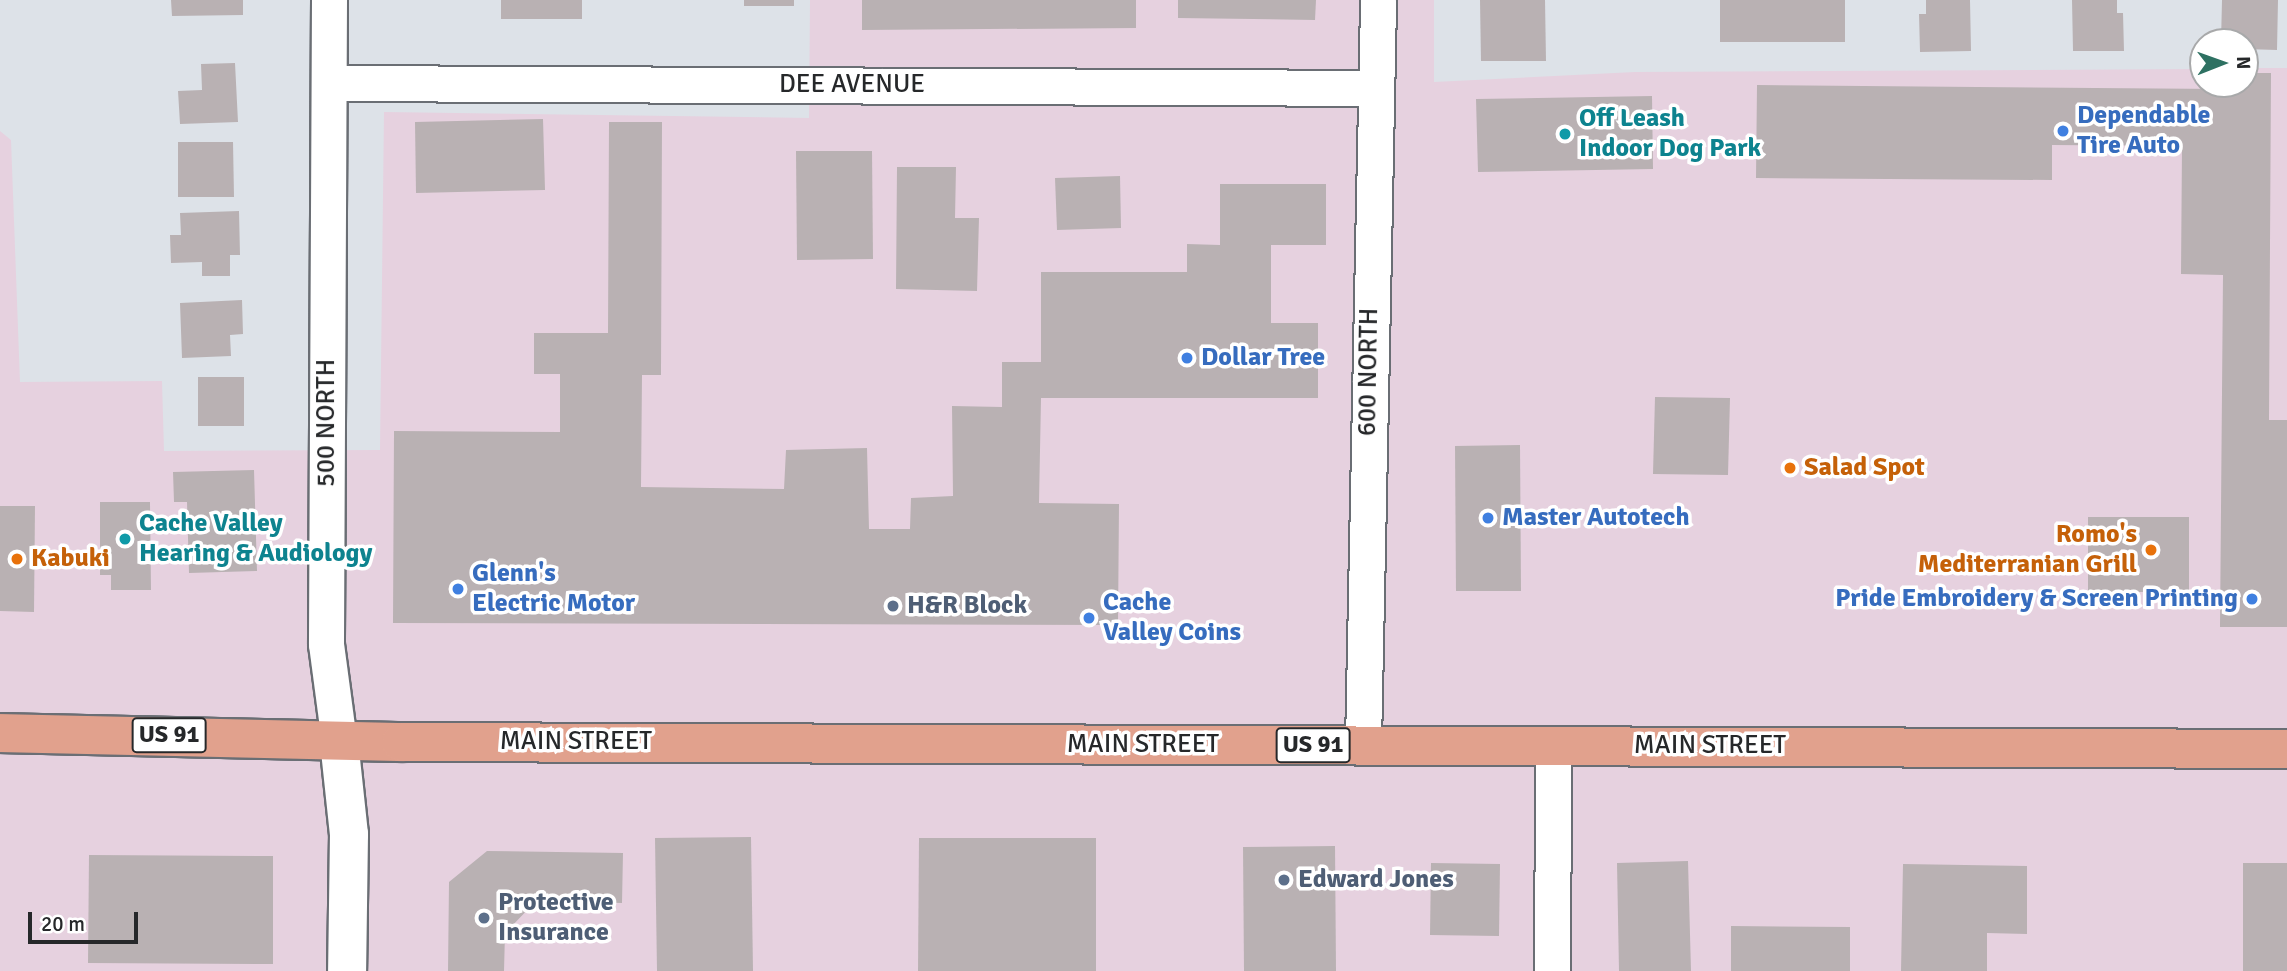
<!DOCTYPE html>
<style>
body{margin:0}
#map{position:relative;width:2287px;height:971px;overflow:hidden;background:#dde2e8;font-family:Signika,sans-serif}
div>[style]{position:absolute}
.commercial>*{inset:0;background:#e6d1df}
.building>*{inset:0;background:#b9b1b3}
.roads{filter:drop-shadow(2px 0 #6a6e74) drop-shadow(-2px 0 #6a6e74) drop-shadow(0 2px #6a6e74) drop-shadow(0 -2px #6a6e74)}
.minor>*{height:35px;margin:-17.5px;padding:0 17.5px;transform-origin:17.5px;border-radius:17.5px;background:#fff}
.tertiary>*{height:38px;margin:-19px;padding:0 19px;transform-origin:19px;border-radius:19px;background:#fff}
.primary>*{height:38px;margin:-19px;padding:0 19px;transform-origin:19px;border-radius:19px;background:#e1a18d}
.dots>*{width:19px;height:19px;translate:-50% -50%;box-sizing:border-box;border:4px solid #fff;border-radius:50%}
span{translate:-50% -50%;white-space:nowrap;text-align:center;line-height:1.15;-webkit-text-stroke:7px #fff;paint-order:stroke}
.shield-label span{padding:2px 5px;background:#fff;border:2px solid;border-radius:5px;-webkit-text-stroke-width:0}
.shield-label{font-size:24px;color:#26282a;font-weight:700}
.street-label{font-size:26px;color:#26282a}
.shop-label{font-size:26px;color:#366cbe;font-weight:700}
.left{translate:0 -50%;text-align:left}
.right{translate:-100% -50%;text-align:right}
.culture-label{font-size:26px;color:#0d838f;font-weight:700}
.food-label{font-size:26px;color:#c56008;font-weight:700}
.service-label{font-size:26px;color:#4e5e75;font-weight:700}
.north{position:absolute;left:2189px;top:28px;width:70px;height:70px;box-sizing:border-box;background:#fff;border:2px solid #a8a9aa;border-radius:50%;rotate:89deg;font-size:19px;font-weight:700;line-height:28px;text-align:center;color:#26282a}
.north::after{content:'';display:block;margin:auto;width:24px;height:32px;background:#2e7162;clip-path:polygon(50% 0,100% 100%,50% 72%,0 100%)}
.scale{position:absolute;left:28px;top:912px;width:110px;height:32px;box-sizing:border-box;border:4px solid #26282a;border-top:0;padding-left:9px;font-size:21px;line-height:24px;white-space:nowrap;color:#26282a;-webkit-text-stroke:5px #fff;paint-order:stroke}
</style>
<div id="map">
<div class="commercial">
<i style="clip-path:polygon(810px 0,1434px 0,1434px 82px,1635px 72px,2203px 69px,2203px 84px,2245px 84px,2245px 68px,2287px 68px,2287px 971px,0 971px,0 131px,11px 140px,20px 382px,162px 381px,164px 451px,380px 450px,384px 112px,809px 118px)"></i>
</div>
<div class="building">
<i style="clip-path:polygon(171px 0,243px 0,243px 15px,172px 16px)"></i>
<i style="clip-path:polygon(501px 0,582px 0,582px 19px,501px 19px)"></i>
<i style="clip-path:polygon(744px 0,794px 0,794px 6px,744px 6px)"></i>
<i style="clip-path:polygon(862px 0,1136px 0,1136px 28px,862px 30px)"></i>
<i style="clip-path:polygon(1178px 0,1316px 0,1315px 20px,1178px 18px)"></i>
<i style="clip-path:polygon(1480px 0,1545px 0,1546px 61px,1481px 61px)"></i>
<i style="clip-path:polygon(1720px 0,1845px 0,1845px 42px,1720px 42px)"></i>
<i style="clip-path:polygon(1926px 0,1970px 0,1971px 51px,1920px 52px,1919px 14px,1926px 14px)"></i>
<i style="clip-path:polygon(2072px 0,2117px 0,2117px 13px,2123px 13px,2124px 51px,2073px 51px)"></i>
<i style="clip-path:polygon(2222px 0,2278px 0,2277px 50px,2245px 49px,2245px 42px,2221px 42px)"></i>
<i style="clip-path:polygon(235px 63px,238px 122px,180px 124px,178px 91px,202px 90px,201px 64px)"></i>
<i style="clip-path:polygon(2245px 73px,2271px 73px,2269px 420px,2287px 420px,2287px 627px,2220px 627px,2223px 275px,2181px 274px,2182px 146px,2052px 145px,2052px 180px,1756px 178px,1757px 85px,2220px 89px,2220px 84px,2245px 84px)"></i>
<i style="clip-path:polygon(1652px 96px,1653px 169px,1478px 172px,1476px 99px)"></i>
<i style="clip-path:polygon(543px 119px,545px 190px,416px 193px,415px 122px)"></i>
<i style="clip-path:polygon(609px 122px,662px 122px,661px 375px,642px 375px,641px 487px,784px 489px,786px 450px,867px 448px,869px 529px,910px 529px,911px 498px,953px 496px,952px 406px,1002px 407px,1002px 362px,1041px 362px,1041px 272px,1187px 272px,1187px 244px,1220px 245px,1220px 184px,1326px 184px,1326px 245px,1271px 245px,1271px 323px,1318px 323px,1318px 398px,1041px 398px,1039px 503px,1119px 504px,1118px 625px,393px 623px,394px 431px,560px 432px,560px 374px,534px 374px,534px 333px,608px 333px)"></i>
<i style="clip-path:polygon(178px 142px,233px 142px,234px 197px,178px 197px)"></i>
<i style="clip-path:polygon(796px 151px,872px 151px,873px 259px,797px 260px)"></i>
<i style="clip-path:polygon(897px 167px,956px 167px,955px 218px,979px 218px,977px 291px,896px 289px)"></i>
<i style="clip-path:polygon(1120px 176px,1121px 228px,1057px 230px,1055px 178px)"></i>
<i style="clip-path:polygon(239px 211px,240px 255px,230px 255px,230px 276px,202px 276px,202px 262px,171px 263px,170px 235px,181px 235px,180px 213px)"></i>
<i style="clip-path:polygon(242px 300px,243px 334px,230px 335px,231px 356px,182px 358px,180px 303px)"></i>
<i style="clip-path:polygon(198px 377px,244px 377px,244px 426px,198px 426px)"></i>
<i style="clip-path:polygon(1655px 397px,1730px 398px,1728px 475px,1653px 474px)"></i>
<i style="clip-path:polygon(1520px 445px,1521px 591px,1456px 591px,1455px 446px)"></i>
<i style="clip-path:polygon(254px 470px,257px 571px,189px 573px,187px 502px,174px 502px,173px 472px)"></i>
<i style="clip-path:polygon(100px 502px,150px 502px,151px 590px,111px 590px,111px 575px,100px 575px)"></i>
<i style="clip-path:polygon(0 506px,35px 506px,34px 612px,0 611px)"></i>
<i style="clip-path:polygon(2088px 517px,2189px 517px,2189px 592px,2088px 592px)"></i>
<i style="clip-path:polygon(751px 837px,753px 971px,657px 971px,655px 838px)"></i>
<i style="clip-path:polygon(919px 838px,1096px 838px,1096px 971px,918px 971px)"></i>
<i style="clip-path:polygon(1335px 846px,1336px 971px,1244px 971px,1243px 847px)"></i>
<i style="clip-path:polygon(487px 851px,623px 853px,622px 903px,536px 901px,505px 933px,504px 971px,448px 971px,449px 882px)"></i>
<i style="clip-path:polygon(89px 855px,273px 856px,273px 964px,88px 963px)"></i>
<i style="clip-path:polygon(1688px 861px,1691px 971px,1619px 971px,1617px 863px)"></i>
<i style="clip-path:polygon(1431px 863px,1500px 864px,1499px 936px,1430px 935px)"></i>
<i style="clip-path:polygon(2243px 863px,2287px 863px,2287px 971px,2243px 971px)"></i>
<i style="clip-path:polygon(1903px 864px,2027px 866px,2027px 934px,1987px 933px,1987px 971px,1901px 971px)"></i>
<i style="clip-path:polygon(1731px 926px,1850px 927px,1850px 971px,1731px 971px)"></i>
</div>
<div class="roads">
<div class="minor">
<i style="left:329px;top:0;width:644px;rotate:90.27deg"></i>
<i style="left:326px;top:644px;width:98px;rotate:82.4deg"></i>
<i style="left:329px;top:83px;width:1046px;rotate:0.27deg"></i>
<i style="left:1363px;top:744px;width:744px;rotate:-88.84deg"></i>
<i style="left:1552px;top:971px;width:226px;rotate:-89.7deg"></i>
</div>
<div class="tertiary">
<i style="left:339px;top:741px;width:94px;rotate:83.9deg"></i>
<i style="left:349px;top:834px;width:137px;rotate:90.8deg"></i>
</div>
<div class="primary">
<i style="left:0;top:733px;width:401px;rotate:1.3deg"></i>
<i style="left:401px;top:742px;width:1886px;rotate:0.21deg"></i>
</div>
</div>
<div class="dots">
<i style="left:2063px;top:131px;background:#3f7fe0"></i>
<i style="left:1565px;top:134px;background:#0f9aa8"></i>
<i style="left:1187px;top:358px;background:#3f7fe0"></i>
<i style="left:1790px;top:468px;background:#e8710a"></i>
<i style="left:1488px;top:518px;background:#3f7fe0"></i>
<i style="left:125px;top:539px;background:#0f9aa8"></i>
<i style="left:2151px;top:550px;background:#e8710a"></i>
<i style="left:17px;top:559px;background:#e8710a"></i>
<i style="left:458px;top:589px;background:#3f7fe0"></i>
<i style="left:2252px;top:599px;background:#3f7fe0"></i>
<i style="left:893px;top:606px;background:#5c6f8a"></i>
<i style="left:1089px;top:618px;background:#3f7fe0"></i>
<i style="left:1284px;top:880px;background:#5c6f8a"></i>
<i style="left:484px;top:918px;background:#5c6f8a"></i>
</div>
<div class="shield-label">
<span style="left:169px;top:735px">US 91</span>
<span style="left:1313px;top:745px">US 91</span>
</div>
<div class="street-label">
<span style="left:852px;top:85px">DEE AVENUE</span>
<span style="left:1369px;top:372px;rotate:-89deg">600 NORTH</span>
<span style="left:327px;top:423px;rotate:-90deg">500 NORTH</span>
<span style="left:576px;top:742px">MAIN STREET</span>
<span style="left:1143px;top:745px">MAIN STREET</span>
<span style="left:1710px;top:746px">MAIN STREET</span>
</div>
<div class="shop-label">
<span class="left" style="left:2077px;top:131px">Dependable<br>Tire Auto</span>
<span class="left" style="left:1201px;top:358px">Dollar Tree</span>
<span class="left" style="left:1502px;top:518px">Master Autotech</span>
<span class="left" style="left:472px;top:589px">Glenn's<br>Electric Motor</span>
<span class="right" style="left:2238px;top:599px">Pride Embroidery &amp; Screen Printing</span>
<span class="left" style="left:1103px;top:618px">Cache<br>Valley Coins</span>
</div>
<div class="culture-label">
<span class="left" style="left:1579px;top:134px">Off Leash<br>Indoor Dog Park</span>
<span class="left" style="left:139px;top:539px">Cache Valley<br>Hearing &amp; Audiology</span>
</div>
<div class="food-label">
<span class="left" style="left:1804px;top:468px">Salad Spot</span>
<span class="right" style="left:2137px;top:550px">Romo's<br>Mediterranian Grill</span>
<span class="left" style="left:31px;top:559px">Kabuki</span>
</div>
<div class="service-label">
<span class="left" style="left:907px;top:606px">H&amp;R Block</span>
<span class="left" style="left:1298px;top:880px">Edward Jones</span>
<span class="left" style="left:498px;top:918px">Protective<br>Insurance</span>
</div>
<div class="north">N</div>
<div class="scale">20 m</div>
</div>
